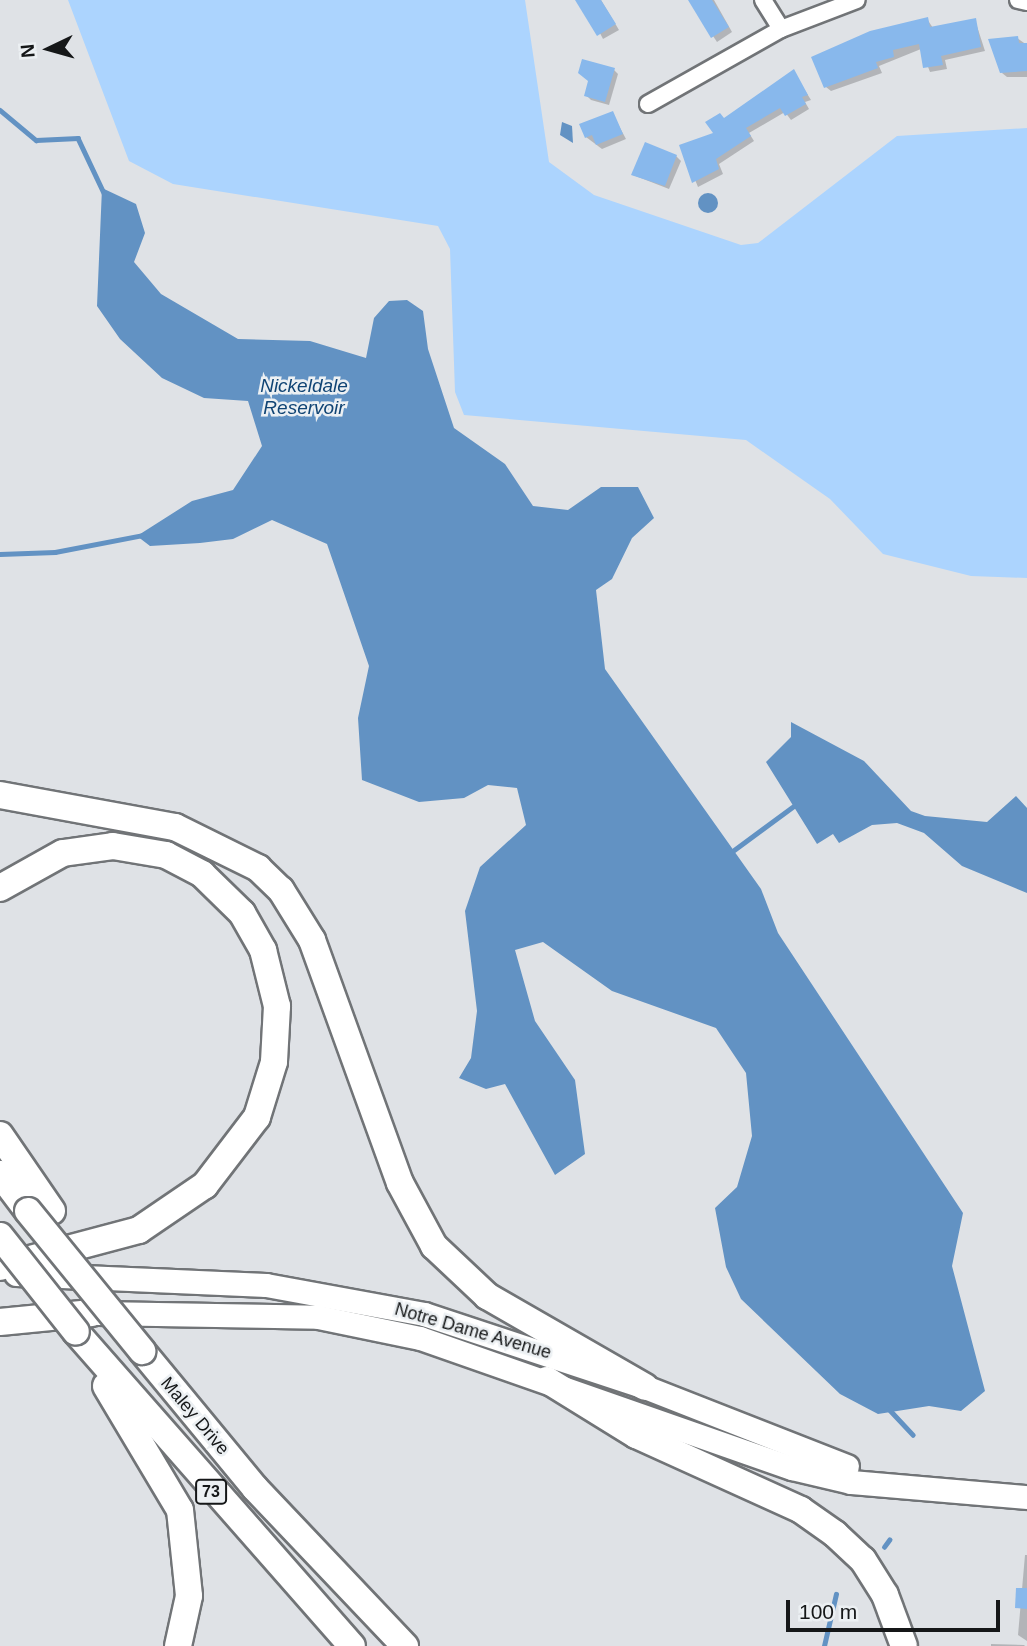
<!DOCTYPE html>
<style>
body{margin:0}
#map{position:relative;width:1027px;height:1646px;overflow:hidden;background:#dfe2e6;font-family:Helvetica,sans-serif}
div>[style]{position:absolute}
.green>*{inset:0;background:#acd4fe}
.water>*{inset:0;background:#6292c3}
.round{border-radius:50%}
.shadow>*{inset:0;background:#0003}
.stream>*{height:4.5px;margin:-2.25px;padding:0 2.25px;transform-origin:2.25px;border-radius:2.25px;background:#6292c3}
.building>*{inset:0;background:#88b8ec}
.roads{filter:drop-shadow(2px 0 #717477) drop-shadow(-2px 0 #717477) drop-shadow(0 2px #717477) drop-shadow(0 -2px #717477)}
.minor>*{height:16px;margin:-8px;padding:0 8px;transform-origin:8px;border-radius:8px;background:#fff}
.secondary>*{height:23px;margin:-11.5px;padding:0 11.5px;transform-origin:11.5px;border-radius:11.5px;background:#fff}
.trunk>*{height:26px;margin:-13px;padding:0 13px;transform-origin:13px;border-radius:13px;background:#fff}
.bridges{filter:drop-shadow(2px 0 #717477) drop-shadow(-2px 0 #717477) drop-shadow(0 2px #717477) drop-shadow(0 -2px #717477)}
.trunk-bridge>*{height:26px;margin:-13px;padding:0 13px;transform-origin:13px;border-radius:13px;background:#fff}
span{translate:-50% -50%;white-space:nowrap;text-align:center;line-height:1.15;-webkit-text-stroke:5px #ecf0f3;paint-order:stroke}
.shield-label span{padding:2px 5px;background:#ecf0f3;border:2px solid;border-radius:5px;-webkit-text-stroke-width:0}
.shield-label{font-size:16px;color:#151718;font-weight:700}
.street-label{font-size:18px;color:#151718}
.water-label{font-size:19px;color:#104474;font-style:italic}
.north{position:absolute;left:14px;top:14px;width:70px;height:70px;-webkit-text-stroke:5px #ecf0f3;paint-order:stroke;rotate:265deg;font-size:19px;font-weight:700;line-height:28px;text-align:center;color:#151718}
.north::after{content:'';display:block;margin:auto;width:24px;height:32px;background:#151718;clip-path:polygon(50% 0,100% 100%,50% 72%,0 100%)}
.scale{position:absolute;left:786px;top:1600px;width:214px;height:32px;box-sizing:border-box;border:4px solid #151718;border-top:0;padding-left:9px;font-size:21px;line-height:24px;white-space:nowrap;color:#151718;-webkit-text-stroke:5px #ecf0f3;paint-order:stroke}
</style>
<div id="map">
<div class="green">
<i style="clip-path:polygon(68px 0,525px 0,549px 162px,594px 195px,741px 245px,758px 243px,897px 136px,1027px 128px,1027px 578px,971px 576px,883px 554px,830px 499px,746px 440px,464px 415px,455px 392px,450px 249px,438px 226px,173px 184px,129px 161px)"></i>
</div>
<div class="water">
<i style="clip-path:polygon(562px 122px,572px 126px,573px 143px,560px 135px)"></i>
<i style="clip-path:polygon(102px 188px,136px 204px,145px 233px,134px 262px,161px 294px,238px 339px,310px 341px,366px 358px,374px 318px,389px 301px,407px 300px,423px 311px,428px 349px,454px 428px,505px 464px,533px 506px,568px 510px,601px 487px,638px 487px,654px 518px,632px 538px,612px 579px,596px 590px,605px 669px,761px 889px,778px 933px,963px 1213px,952px 1266px,985px 1391px,961px 1411px,929px 1406px,878px 1414px,840px 1394px,741px 1299px,726px 1267px,715px 1208px,737px 1187px,752px 1136px,746px 1073px,716px 1028px,612px 991px,543px 942px,515px 950px,535px 1021px,575px 1080px,585px 1154px,555px 1175px,505px 1084px,486px 1089px,459px 1078px,471px 1058px,477px 1011px,465px 911px,480px 867px,526px 825px,517px 788px,488px 785px,464px 798px,419px 802px,362px 780px,358px 718px,369px 666px,327px 544px,272px 520px,233px 539px,200px 543px,150px 546px,137px 536px,192px 501px,233px 490px,262px 446px,248px 401px,204px 398px,162px 378px,120px 339px,97px 306px)"></i>
<i class="round" style="left:698px;top:193px;width:20px;height:20px"></i>
<i style="clip-path:polygon(791px 722px,864px 761px,911px 811px,925px 816px,987px 822px,1016px 796px,1027px 808px,1027px 893px,962px 866px,924px 833px,897px 823px,872px 825px,839px 843px,833px 834px,817px 844px,766px 762px,791px 737px)"></i>
</div>
<div class="shadow">
<i style="clip-path:polygon(583px 0,601px 0,619px 30px,603px 39px)"></i>
<i style="clip-path:polygon(689px 0,714px 0,732px 32px,717px 42px)"></i>
<i style="clip-path:polygon(927px 19px,933px 28px,975px 20px,985px 51px,945px 60px,947px 69px,930px 72px,921px 49px,879px 66px,882px 73px,831px 91px,826px 87px)"></i>
<i style="clip-path:polygon(1017px 38px,1027px 45px,1027px 77px,1007px 77px,1002px 73px)"></i>
<i style="clip-path:polygon(614px 70px,618px 74px,609px 105px,591px 100px,586px 95px)"></i>
<i style="clip-path:polygon(793px 71px,811px 100px,805px 102px,809px 109px,791px 120px,785px 112px,749px 133px,754px 141px,719px 164px,723px 174px,698px 187px,681px 146px,715px 134px,724px 119px)"></i>
<i style="clip-path:polygon(612px 113px,626px 139px,602px 149px,586px 137px)"></i>
<i style="clip-path:polygon(676px 156px,681px 161px,669px 189px,633px 175px)"></i>
<i style="clip-path:polygon(1025px 1555px,1027px 1555px,1027px 1641px,1018px 1635px)"></i>
<i style="clip-path:polygon(991px 1644px,1024px 1645px,1025px 1646px,991px 1646px)"></i>
</div>
<div class="stream">
<i style="left:0;top:110px;width:47px;rotate:39.8deg"></i>
<i style="left:36px;top:140px;width:42px;rotate:-2.7deg"></i>
<i style="left:78px;top:138px;width:61px;rotate:64.7deg"></i>
<i style="left:0;top:554px;width:55px;rotate:-2.1deg"></i>
<i style="left:55px;top:552px;width:90px;rotate:-10.9deg"></i>
<i style="left:734px;top:850px;width:74px;rotate:-36.3deg"></i>
<i style="left:889px;top:1409px;width:35px;rotate:47deg"></i>
<i style="left:884px;top:1547px;width:9px;rotate:-54deg"></i>
<i style="left:824px;top:1646px;width:53px;rotate:-77deg"></i>
</div>
<div class="building">
<i style="clip-path:polygon(575px 0,601px 0,616px 24px,597px 36px)"></i>
<i style="clip-path:polygon(688px 0,712px 0,729px 27px,711px 38px)"></i>
<i style="clip-path:polygon(928px 17px,930px 27px,976px 18px,981px 47px,941px 56px,943px 65px,923px 68px,919px 44px,893px 50px,894px 57px,876px 62px,878px 68px,824px 88px,811px 57px,870px 31px)"></i>
<i style="clip-path:polygon(1018px 36px,1019px 43px,1027px 43px,1027px 71px,1000px 73px,988px 39px)"></i>
<i style="clip-path:polygon(582px 59px,615px 68px,605px 102px,584px 96px,588px 81px,578px 73px)"></i>
<i style="clip-path:polygon(794px 69px,808px 95px,802px 97px,806px 104px,785px 116px,780px 108px,746px 128px,751px 136px,716px 159px,719px 169px,692px 183px,679px 145px,713px 133px,705px 122px,720px 113px,724px 118px)"></i>
<i style="clip-path:polygon(613px 111px,623px 134px,596px 145px,592px 135px,585px 138px,579px 124px)"></i>
<i style="clip-path:polygon(645px 142px,677px 155px,665px 186px,631px 175px)"></i>
<i style="clip-path:polygon(1016px 1588px,1027px 1588px,1027px 1609px,1015px 1608px)"></i>
</div>
<div class="roads">
<div class="minor">
<i style="left:763px;top:0;width:34px;rotate:58deg"></i>
<i style="left:1018px;top:0;width:9px;rotate:13deg"></i>
<i style="left:648px;top:104px;width:153px;rotate:-29.4deg"></i>
<i style="left:781px;top:29px;width:81px;rotate:-20.9deg"></i>
</div>
<div class="secondary">
<i style="left:16px;top:1274px;width:250px;rotate:2.5deg"></i>
<i style="left:266px;top:1285px;width:161px;rotate:10.4deg"></i>
<i style="left:424px;top:1314px;width:233px;rotate:18.3deg"></i>
<i style="left:645px;top:1387px;width:217px;rotate:21.4deg"></i>
<i style="left:98px;top:1313px;width:220px;rotate:1deg"></i>
<i style="left:318px;top:1317px;width:104px;rotate:11.6deg"></i>
<i style="left:420px;top:1338px;width:394px;rotate:19.3deg"></i>
<i style="left:792px;top:1468px;width:61px;rotate:13.3deg"></i>
<i style="left:851px;top:1482px;width:177px;rotate:4.9deg"></i>
</div>
<div class="trunk">
<i style="left:0;top:795px;width:178px;rotate:10.4deg"></i>
<i style="left:175px;top:827px;width:93px;rotate:26.3deg"></i>
<i style="left:258px;top:868px;width:32px;rotate:44deg"></i>
<i style="left:281px;top:890px;width:59px;rotate:58.2deg"></i>
<i style="left:312px;top:940px;width:258px;rotate:70.1deg"></i>
<i style="left:400px;top:1183px;width:72px;rotate:61.6deg"></i>
<i style="left:434px;top:1246px;width:73px;rotate:43.3deg"></i>
<i style="left:487px;top:1296px;width:182px;rotate:29.9deg"></i>
<i style="left:0;top:888px;width:72px;rotate:-29.1deg"></i>
<i style="left:63px;top:853px;width:50px;rotate:-8deg"></i>
<i style="left:113px;top:846px;width:54px;rotate:9.6deg"></i>
<i style="left:166px;top:855px;width:41px;rotate:27.8deg"></i>
<i style="left:202px;top:874px;width:56px;rotate:44.3deg"></i>
<i style="left:242px;top:913px;width:43px;rotate:60.4deg"></i>
<i style="left:263px;top:950px;width:58px;rotate:76deg"></i>
<i style="left:277px;top:1006px;width:56px;rotate:93.1deg"></i>
<i style="left:274px;top:1062px;width:58px;rotate:107.2deg"></i>
<i style="left:257px;top:1117px;width:86px;rotate:127.4deg"></i>
<i style="left:205px;top:1185px;width:80px;rotate:145.7deg"></i>
<i style="left:139px;top:1230px;width:144px;rotate:165.1deg"></i>
<i style="left:0;top:1135px;width:92px;rotate:55.6deg"></i>
<i style="left:0;top:1174px;width:46px;rotate:52.9deg"></i>
<i style="left:0;top:1322px;width:92px;rotate:-5.6deg"></i>
<i style="left:76px;top:1332px;width:418px;rotate:48.7deg"></i>
<i style="left:142px;top:1351px;width:178px;rotate:50.5deg"></i>
<i style="left:255px;top:1488px;width:218px;rotate:46.5deg"></i>
<i style="left:547px;top:1380px;width:105px;rotate:31.7deg"></i>
<i style="left:636px;top:1435px;width:181px;rotate:24.4deg"></i>
<i style="left:801px;top:1510px;width:42px;rotate:35.2deg"></i>
<i style="left:835px;top:1534px;width:38px;rotate:43deg"></i>
<i style="left:863px;top:1560px;width:41px;rotate:57.8deg"></i>
<i style="left:885px;top:1595px;width:54px;rotate:69.6deg"></i>
<i style="left:106px;top:1386px;width:144px;rotate:59.2deg"></i>
<i style="left:180px;top:1510px;width:86px;rotate:84deg"></i>
<i style="left:189px;top:1596px;width:51px;rotate:102.4deg"></i>
</div>
</div>
<div class="bridges">
<div class="trunk-bridge">
<i style="left:28px;top:1211px;width:181px;rotate:50.8deg"></i>
<i style="left:0;top:1236px;width:122px;rotate:51.6deg"></i>
</div>
</div>
<div class="shield-label">
<span style="left:211px;top:1492px">73</span>
</div>
<div class="street-label">
<span style="left:473px;top:1331px;rotate:16deg">Notre Dame Avenue</span>
<span style="left:195px;top:1416px;rotate:50deg">Maley Drive</span>
</div>
<div class="water-label">
<span style="left:304px;top:397px">Nickeldale<br>Reservoir</span>
</div>
<div class="north">N</div>
<div class="scale">100 m</div>
</div>
